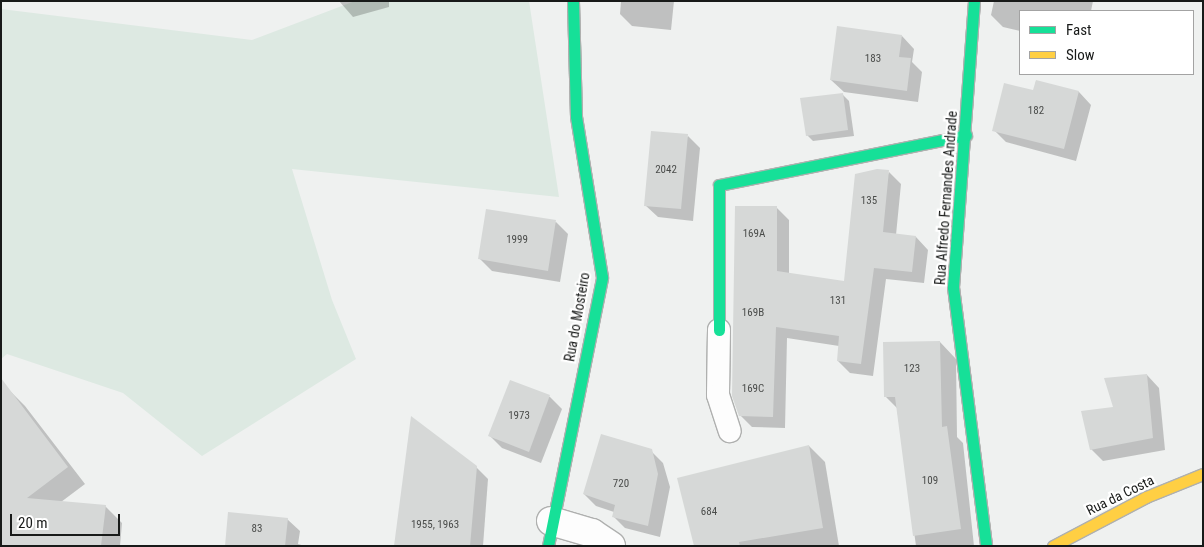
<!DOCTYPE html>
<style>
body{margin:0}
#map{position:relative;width:1204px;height:547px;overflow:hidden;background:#eff1f0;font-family:"Roboto Condensed",sans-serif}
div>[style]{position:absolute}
.green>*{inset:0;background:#dde9e2}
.shadow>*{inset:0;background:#0003}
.building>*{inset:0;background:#d6d8d7}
.roads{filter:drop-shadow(1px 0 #afb0af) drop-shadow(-1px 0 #afb0af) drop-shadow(0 1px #afb0af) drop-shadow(0 -1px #afb0af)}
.lane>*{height:22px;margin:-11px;padding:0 11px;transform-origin:11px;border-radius:11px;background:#fdfdfd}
.street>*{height:28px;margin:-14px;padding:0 14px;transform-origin:14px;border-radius:14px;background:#fdfdfd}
.fast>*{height:11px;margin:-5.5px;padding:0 5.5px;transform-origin:5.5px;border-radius:5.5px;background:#16e098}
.slow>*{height:11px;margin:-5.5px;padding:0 5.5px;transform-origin:5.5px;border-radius:5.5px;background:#ffcf43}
span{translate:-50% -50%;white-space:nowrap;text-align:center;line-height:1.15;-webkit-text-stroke:4.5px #fff;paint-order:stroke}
.number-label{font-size:11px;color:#4a4c4a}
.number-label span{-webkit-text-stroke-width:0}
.street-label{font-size:14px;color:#181a19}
.frame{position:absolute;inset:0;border:2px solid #181a19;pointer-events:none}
.legend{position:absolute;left:1019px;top:10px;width:175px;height:65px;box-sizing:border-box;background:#fff;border:1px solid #a3a3a3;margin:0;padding:6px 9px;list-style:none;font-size:15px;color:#181a19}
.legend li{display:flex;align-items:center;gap:10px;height:25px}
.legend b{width:25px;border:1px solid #a3a3a3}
.scale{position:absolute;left:10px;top:514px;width:110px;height:22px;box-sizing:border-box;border:2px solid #181a19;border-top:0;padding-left:6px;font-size:15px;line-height:18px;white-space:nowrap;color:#181a19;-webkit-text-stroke:4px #fff;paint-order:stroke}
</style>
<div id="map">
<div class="green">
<i style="clip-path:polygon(355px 1px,529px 1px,559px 197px,292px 169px,332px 300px,356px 359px,202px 456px,123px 393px,7px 354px,1px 359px,1px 9px,252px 40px)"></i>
</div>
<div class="shadow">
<i style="clip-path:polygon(339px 1px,389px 1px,389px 7px,353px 17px)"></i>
<i style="clip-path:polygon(621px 1px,674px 1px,671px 30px,632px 26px,620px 14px)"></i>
<i style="clip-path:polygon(994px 1px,1093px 1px,1091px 11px,1020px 11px,1020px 31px,1003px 27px,991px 15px)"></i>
<i style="clip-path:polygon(902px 36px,914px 49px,912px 62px,922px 72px,918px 102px,844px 92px,831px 80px)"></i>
<i style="clip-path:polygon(1036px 81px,1079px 92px,1091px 105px,1076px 161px,1006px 142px,994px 130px,1034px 92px)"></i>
<i style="clip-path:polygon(842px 94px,849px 101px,854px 136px,813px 141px,807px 135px)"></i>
<i style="clip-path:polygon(688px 136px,700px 148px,693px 221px,658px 217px,645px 205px)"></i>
<i style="clip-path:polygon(889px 172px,901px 184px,896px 235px,916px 237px,928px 250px,924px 283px,886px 279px,873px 376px,850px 373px,838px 361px,839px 346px,787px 338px,785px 428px,752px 427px,740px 415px,776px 207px,789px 220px,789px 274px,845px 282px)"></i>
<i style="clip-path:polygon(556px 222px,568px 234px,560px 282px,492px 271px,480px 259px)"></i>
<i style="clip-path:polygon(940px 342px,956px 359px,957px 437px,963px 443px,974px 546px,916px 546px,897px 408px,886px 397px)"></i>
<i style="clip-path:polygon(1147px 375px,1159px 388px,1165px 450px,1103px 461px,1091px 449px,1115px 408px)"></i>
<i style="clip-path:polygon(511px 382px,550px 397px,562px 409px,541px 463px,502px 448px,490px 436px)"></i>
<i style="clip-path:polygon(8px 389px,25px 406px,85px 484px,61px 502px,105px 506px,122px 523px,120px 546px,2px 546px)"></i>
<i style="clip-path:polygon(809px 446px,825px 462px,839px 546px,695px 546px)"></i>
<i style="clip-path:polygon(651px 451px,663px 463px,670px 487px,660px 537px,625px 528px,613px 516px,614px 512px,596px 506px,584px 494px)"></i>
<i style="clip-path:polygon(476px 467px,488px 479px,483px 546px,396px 546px)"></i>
<i style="clip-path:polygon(287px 519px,300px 531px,298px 544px,305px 546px,226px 546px)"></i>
</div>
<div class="building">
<i style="clip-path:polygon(837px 26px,902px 35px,899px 57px,911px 58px,907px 91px,830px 80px)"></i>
<i style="clip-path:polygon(1036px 80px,1079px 91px,1064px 149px,992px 131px,1004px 83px,1033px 90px)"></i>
<i style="clip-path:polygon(843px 93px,848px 130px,806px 136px,800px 98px)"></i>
<i style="clip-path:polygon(651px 131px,688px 134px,681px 209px,644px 206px)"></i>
<i style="clip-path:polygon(877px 169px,889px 170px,883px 232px,916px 236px,912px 272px,874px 268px,861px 364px,837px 361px,839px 336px,776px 327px,773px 417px,739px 416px,732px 396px,735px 206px,777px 206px,777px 271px,844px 281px,855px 174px)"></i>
<i style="clip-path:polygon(486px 209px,556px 220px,548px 271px,478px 259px)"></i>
<i style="clip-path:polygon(940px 341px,942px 427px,947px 426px,961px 529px,913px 536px,895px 397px,884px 397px,883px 342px)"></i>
<i style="clip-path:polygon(1147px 374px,1153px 438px,1090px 450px,1081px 411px,1113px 407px,1104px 378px)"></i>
<i style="clip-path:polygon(1px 378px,68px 467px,27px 498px,106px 505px,101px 546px,1px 546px)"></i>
<i style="clip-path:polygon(510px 380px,550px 395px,529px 452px,488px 436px)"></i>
<i style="clip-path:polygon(411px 416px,477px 466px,470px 546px,394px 546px)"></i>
<i style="clip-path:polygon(601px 434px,652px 449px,658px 474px,648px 526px,612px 517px,615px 505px,583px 494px)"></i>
<i style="clip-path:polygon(809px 445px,823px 528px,739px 542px,740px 546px,694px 546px,677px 478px)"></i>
<i style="clip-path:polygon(228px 512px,288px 518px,285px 546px,225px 546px)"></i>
</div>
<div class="roads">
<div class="lane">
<i style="left:719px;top:330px;width:65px;rotate:90.9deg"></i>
<i style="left:718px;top:395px;width:38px;rotate:72deg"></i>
</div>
<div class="street">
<i style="left:551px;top:521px;width:43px;rotate:16.3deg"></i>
<i style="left:592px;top:533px;width:23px;rotate:34deg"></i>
</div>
<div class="fast">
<i style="left:974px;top:1px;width:287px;rotate:94.2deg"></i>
<i style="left:953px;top:287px;width:261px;rotate:82.7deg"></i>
<i style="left:719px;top:330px;width:145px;rotate:-90deg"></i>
<i style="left:719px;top:185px;width:252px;rotate:-11.4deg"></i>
<i style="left:548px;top:546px;width:274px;rotate:-78.6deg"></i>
<i style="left:602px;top:277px;width:163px;rotate:-99.2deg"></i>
<i style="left:576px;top:116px;width:115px;rotate:-91.5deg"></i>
</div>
<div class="slow">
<i style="left:1053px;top:546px;width:105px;rotate:-27.8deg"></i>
<i style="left:1146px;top:497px;width:61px;rotate:-22deg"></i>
</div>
</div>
<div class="number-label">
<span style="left:873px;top:59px">183</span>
<span style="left:1036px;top:111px">182</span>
<span style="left:666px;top:170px">2042</span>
<span style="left:869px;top:201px">135</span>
<span style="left:754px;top:234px">169A</span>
<span style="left:517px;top:240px">1999</span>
<span style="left:838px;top:301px">131</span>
<span style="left:753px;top:313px">169B</span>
<span style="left:912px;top:369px">123</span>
<span style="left:753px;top:389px">169C</span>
<span style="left:519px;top:416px">1973</span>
<span style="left:930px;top:481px">109</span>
<span style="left:621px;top:484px">720</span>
<span style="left:709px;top:512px">684</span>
<span style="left:435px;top:525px">1955, 1963</span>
<span style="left:257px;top:529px">83</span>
</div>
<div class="street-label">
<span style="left:946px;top:198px;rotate:-86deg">Rua Alfredo Fernandes Andrade</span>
<span style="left:577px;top:317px;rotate:-80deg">Rua do Mosteiro</span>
<span style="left:1120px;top:495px;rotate:-26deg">Rua da Costa</span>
</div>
<div class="frame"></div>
<ul class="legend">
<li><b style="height:6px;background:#16e098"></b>Fast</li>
<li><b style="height:6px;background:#ffcf43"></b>Slow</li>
</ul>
<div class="scale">20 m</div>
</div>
